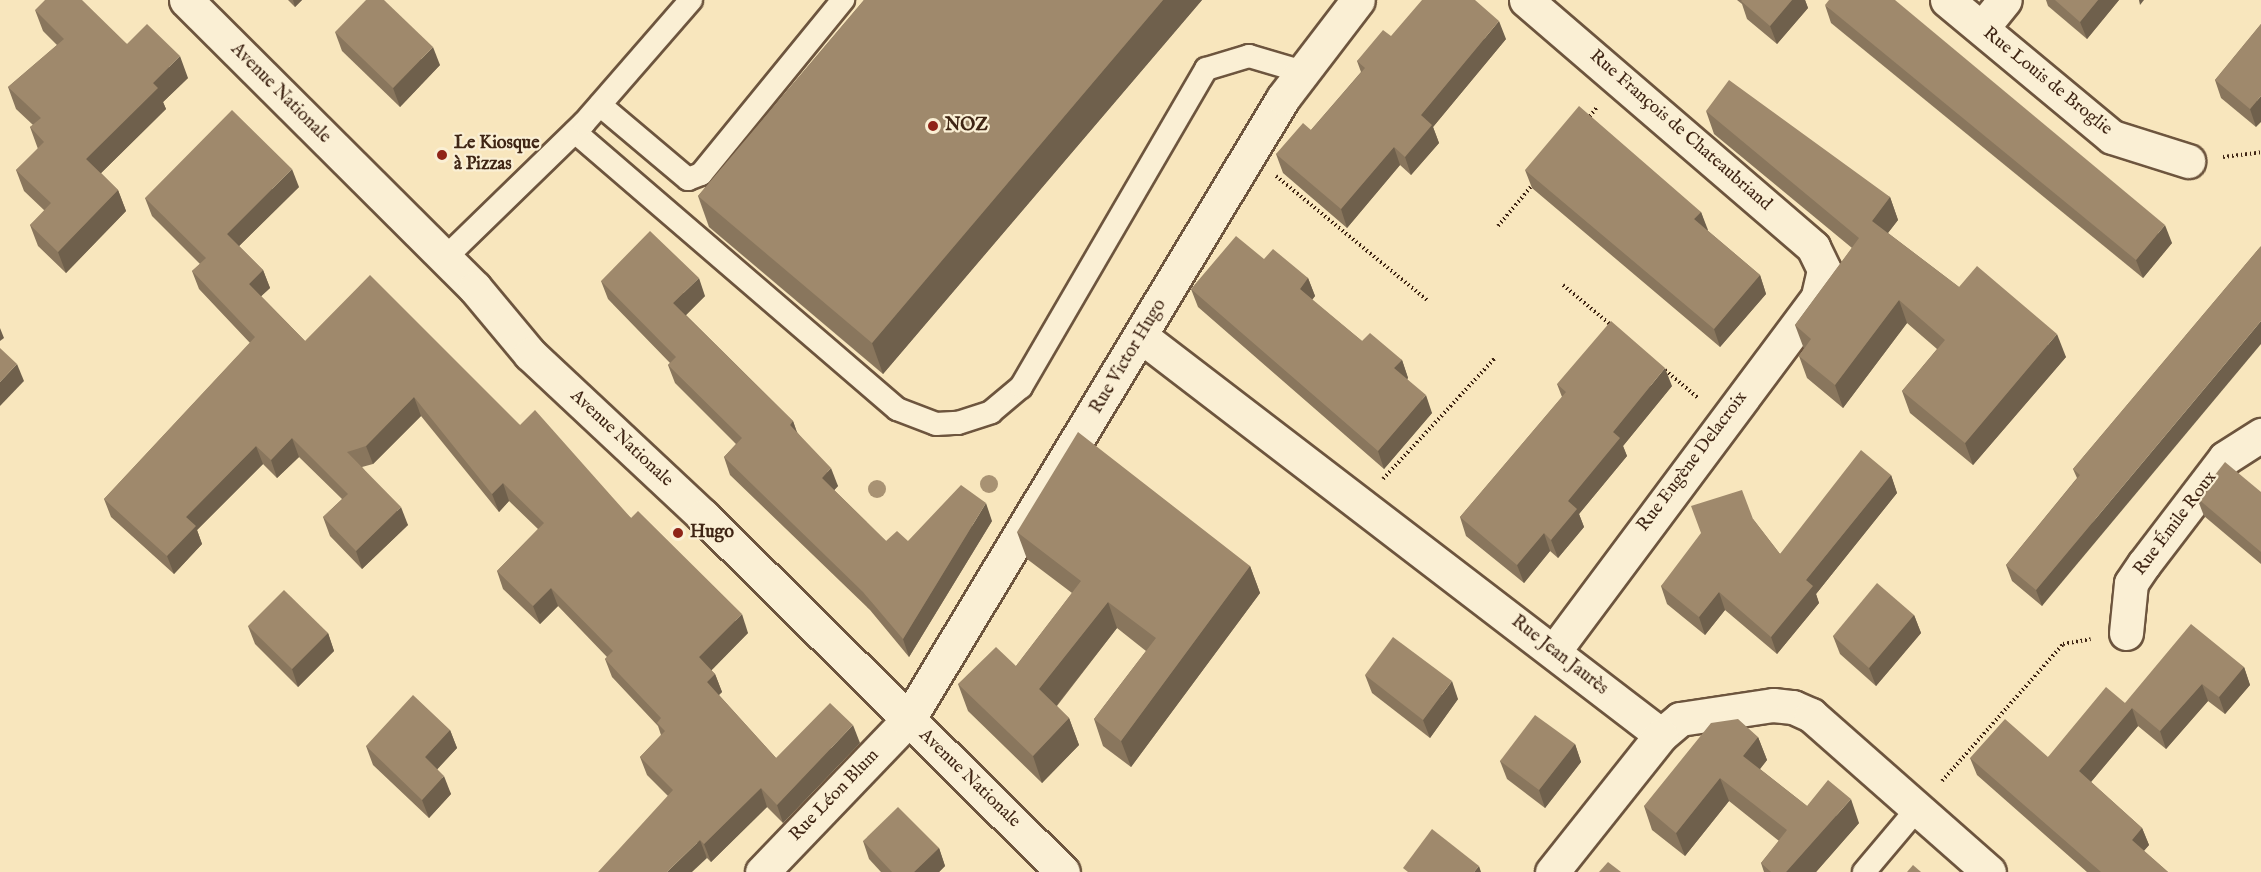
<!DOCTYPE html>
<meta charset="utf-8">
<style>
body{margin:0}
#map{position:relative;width:2261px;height:872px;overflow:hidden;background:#f8e6bd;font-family:"IM FELL English",serif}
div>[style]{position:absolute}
.path>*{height:4px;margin-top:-2px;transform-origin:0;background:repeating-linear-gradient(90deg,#3f2514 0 1.5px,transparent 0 4.5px)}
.roads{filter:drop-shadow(2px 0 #6d553e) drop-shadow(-2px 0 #6d553e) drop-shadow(0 2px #6d553e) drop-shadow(0 -2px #6d553e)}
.service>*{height:22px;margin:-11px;padding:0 11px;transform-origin:11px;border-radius:11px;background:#faefd4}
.minor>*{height:33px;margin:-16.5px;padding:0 16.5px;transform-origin:16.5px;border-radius:16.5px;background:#faefd4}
.secondary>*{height:33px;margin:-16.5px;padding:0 16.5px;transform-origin:16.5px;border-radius:16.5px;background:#faefd4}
.trees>*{width:18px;height:18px;margin:-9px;border-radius:50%;background:#a89273}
.wall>*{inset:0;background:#89765d}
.shaded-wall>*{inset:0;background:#6f604c}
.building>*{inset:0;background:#9f896c}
.dots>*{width:16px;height:16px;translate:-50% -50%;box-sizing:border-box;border:3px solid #faefd4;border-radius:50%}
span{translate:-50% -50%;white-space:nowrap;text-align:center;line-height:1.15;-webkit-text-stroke:4.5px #faefd4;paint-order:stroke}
.street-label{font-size:18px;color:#3f2514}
.poi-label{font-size:18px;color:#3f2514;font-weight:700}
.left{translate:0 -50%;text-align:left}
</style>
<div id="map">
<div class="path">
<i style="left:1587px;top:120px;width:16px;rotate:-52deg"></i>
<i style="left:2223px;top:157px;width:38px;rotate:-7deg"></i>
<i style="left:1276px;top:176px;width:197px;rotate:39.4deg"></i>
<i style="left:1498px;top:226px;width:56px;rotate:-50.1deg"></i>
<i style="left:1563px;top:285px;width:62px;rotate:39.8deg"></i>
<i style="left:1665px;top:370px;width:43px;rotate:40.3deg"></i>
<i style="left:1383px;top:479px;width:165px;rotate:-47.2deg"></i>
<i style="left:1942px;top:781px;width:183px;rotate:-48.5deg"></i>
<i style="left:2063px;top:644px;width:28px;rotate:-10deg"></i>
</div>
<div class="roads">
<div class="service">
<i style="left:600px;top:105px;width:115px;rotate:40.1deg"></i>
<i style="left:688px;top:179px;width:14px;rotate:-21deg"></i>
<i style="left:701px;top:174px;width:225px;rotate:-50.8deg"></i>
<i style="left:575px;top:132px;width:425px;rotate:40.7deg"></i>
<i style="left:897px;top:409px;width:42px;rotate:21deg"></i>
<i style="left:936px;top:424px;width:22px;rotate:-3deg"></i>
<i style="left:958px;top:423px;width:35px;rotate:-18deg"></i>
<i style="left:991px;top:412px;width:39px;rotate:-40deg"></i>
<i style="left:1021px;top:387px;width:368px;rotate:-59.8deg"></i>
<i style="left:1206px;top:69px;width:45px;rotate:-16.8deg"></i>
<i style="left:1249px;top:56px;width:53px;rotate:16.4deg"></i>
<i style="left:445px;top:258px;width:194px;rotate:-44.2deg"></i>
<i style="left:584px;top:123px;width:163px;rotate:-49deg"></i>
<i style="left:1864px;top:872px;width:82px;rotate:-49.9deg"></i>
</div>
<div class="minor">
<i style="left:1526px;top:0;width:379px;rotate:40.7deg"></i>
<i style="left:1813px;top:247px;width:25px;rotate:64deg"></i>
<i style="left:1824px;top:270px;width:28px;rotate:103deg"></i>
<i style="left:1818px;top:297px;width:442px;rotate:126.7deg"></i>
<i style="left:1947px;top:0;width:214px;rotate:39.7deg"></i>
<i style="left:2112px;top:137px;width:80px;rotate:17.5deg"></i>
<i style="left:1982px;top:28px;width:36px;rotate:-51deg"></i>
<i style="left:1142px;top:337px;width:654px;rotate:37.48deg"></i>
<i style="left:1661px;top:735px;width:25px;rotate:-40deg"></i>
<i style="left:1680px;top:719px;width:94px;rotate:-8.6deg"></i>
<i style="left:1773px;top:705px;width:20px;rotate:6deg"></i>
<i style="left:1793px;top:707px;width:20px;rotate:24deg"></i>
<i style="left:1811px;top:715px;width:237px;rotate:41.4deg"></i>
<i style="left:2126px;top:633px;width:50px;rotate:-84.3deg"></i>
<i style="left:2131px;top:583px;width:23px;rotate:-56deg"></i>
<i style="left:2144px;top:564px;width:133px;rotate:-52.6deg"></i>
<i style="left:2225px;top:458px;width:43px;rotate:-32.6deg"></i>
<i style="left:762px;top:872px;width:211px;rotate:-46.2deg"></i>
<i style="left:908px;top:720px;width:726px;rotate:-58.91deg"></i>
<i style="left:1283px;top:98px;width:123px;rotate:-52.6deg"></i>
<i style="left:1552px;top:872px;width:175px;rotate:-51.5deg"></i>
</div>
<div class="secondary">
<i style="left:186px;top:0;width:408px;rotate:44.9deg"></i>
<i style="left:475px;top:288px;width:86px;rotate:50.2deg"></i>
<i style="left:530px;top:354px;width:237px;rotate:43.1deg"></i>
<i style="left:703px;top:516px;width:506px;rotate:44.68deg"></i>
</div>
</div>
<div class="trees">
<i style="left:989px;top:484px"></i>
<i style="left:877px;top:489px"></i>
</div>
<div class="wall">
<i style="clip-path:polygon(288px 0,302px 0,295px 7px)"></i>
<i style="clip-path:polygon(864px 0,1202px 0,883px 374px,709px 227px,698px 196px)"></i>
<i style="clip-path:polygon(1737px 0,1805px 0,1808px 8px,1777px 44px,1747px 19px,1742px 4px)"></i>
<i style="clip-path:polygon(2046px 0,2119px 0,2087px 39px,2048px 6px)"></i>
<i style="clip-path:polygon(1825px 5px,2172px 243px,2143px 278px,1831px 23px)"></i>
<i style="clip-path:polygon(35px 10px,127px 44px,188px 78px,163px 102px,166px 109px,101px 173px,118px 190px,126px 211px,66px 273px,38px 246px,30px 225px,45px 211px,24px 191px,16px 170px,38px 149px,30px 127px,33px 125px,16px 109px,8px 87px,57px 45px,43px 31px)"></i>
<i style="clip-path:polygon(2261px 24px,2256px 127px,2221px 98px,2215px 80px)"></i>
<i style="clip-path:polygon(335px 32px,440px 65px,400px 107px,342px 51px)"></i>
<i style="clip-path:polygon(1391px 36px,1506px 39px,1433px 127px,1439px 143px,1411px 175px,1400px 165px,1347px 228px,1283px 173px,1276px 154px,1311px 130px,1361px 72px,1357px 61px)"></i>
<i style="clip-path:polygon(1706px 111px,1890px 197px,1898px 220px,1888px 233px,1959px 287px,2066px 357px,1973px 465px,1910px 413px,1902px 391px,1937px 349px,1907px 323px,1843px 408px,1807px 378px,1799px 356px,1804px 349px,1795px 325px,1852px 248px,1714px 134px)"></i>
<i style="clip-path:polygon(1525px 170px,1701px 212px,1707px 230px,1760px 275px,1766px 294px,1720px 347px,1532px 188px)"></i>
<i style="clip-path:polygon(299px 187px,239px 246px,263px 270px,270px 288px,261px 296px,305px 341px,520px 425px,631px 518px,748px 633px,711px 670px,715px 674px,722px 692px,719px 695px,776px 758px,860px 743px,783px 823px,767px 807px,711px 862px,707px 858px,668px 796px,647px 775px,640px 757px,661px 735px,658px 726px,612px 677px,605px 659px,607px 657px,558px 606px,540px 624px,503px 589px,497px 571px,538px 529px,509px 501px,499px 512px,421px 416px,373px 464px,362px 467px,408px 525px,362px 569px,330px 536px,323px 517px,342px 499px,299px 457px,277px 478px,263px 464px,197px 530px,202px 544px,174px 574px,111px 517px,104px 499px,250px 343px,199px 289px,192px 271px,200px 264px,152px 216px,145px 198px)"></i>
<i style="clip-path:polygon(2261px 246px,2042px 606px,2012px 581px,2006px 565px,2077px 478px,2073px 469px)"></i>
<i style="clip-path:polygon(1264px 259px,1308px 278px,1315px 296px,1312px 300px,1362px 341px,1402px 360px,1408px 378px,1407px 379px,1432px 413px,1384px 469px,1198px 307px,1191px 289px)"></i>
<i style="clip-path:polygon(601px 281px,705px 296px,686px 315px,793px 421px,797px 432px,838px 486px,834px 490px,886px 541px,908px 541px,992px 521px,909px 657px,870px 610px,730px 475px,724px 457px,736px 444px,675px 383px,668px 365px,670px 363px,608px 299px)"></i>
<i style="clip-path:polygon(1557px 384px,1672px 386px,1623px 446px,1627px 456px,1579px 514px,1584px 527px,1558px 558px,1550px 551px,1524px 583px,1466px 536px,1460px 517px,1562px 397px)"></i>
<i style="clip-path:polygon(1891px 475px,1897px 493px,1816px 594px,1819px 603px,1777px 654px,1725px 610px,1705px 635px,1667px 604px,1661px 586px,1753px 519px,1780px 554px)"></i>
<i style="clip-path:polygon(2261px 492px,2261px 564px,2204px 516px,2197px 498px)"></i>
<i style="clip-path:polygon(1017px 532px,1250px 566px,1260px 593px,1131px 767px,1103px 746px,1094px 719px,1146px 651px,1117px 628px,1057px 706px,1069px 718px,1079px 745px,1042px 783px,968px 711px,958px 684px,1016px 666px,1072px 593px,1027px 559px)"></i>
<i style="clip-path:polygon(1914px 615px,1921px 633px,1876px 686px,1840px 654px,1833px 636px)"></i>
<i style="clip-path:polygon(248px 626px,328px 633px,334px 651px,298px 687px,255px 644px)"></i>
<i style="clip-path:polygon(2244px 667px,2250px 685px,2225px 714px,2208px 701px,2166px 749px,2138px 726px,2091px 782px,2142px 828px,2149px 845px,2144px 851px,2168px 872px,2087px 872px,1977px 775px,1970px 758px,2048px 757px,2125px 703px)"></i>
<i style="clip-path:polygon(1365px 675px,1458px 699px,1430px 738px,1372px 693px)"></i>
<i style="clip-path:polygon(450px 730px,457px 748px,437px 769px,451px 794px,429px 818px,373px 765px,366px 746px)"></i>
<i style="clip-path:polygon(1758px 737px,1767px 760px,1760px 769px,1807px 806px,1859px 823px,1816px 872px,1764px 872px,1761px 863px,1779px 841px,1729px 801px,1685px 856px,1652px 830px,1644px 806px)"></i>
<i style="clip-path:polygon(1575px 744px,1581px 762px,1545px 808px,1507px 779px,1500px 761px)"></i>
<i style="clip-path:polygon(863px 841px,939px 848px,945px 866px,939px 872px,881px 872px,869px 859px)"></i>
</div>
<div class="shaded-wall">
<i style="clip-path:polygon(293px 0,302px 0,295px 7px)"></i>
<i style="clip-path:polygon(1163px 0,1202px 0,883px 374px,872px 343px)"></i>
<i style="clip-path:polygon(1792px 0,1805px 0,1808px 8px,1777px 44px,1770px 26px)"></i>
<i style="clip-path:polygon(2098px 0,2119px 0,2087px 39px,2080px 22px)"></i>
<i style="clip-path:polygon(2139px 0,2144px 0,2140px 5px)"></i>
<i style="clip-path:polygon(1499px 21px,1506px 39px,1433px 127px,1439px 143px,1411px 175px,1405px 157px,1421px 115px)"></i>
<i style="clip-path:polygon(433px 47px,440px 65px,400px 107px,393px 88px)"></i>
<i style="clip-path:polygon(180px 56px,188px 78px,163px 102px,166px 109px,94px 180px,86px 159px,153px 83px)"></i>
<i style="clip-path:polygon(2261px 96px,2261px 122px,2256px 127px,2250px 109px)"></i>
<i style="clip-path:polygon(1394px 147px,1400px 165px,1347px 228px,1341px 209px)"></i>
<i style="clip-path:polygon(292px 169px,299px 187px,233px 252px,227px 234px)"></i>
<i style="clip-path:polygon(118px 190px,126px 211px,66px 273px,58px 252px)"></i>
<i style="clip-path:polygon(1890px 197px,1898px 220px,1880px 243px,1872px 221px)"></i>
<i style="clip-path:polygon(1701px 212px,1708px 230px,1701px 237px,1694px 219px)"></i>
<i style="clip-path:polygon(2165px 225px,2172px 243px,2143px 278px,2136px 260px)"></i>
<i style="clip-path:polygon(263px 270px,270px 288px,255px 302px,249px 284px)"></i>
<i style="clip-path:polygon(1760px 275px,1766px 294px,1720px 347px,1714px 329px)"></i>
<i style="clip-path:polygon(699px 278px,705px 296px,680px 321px,673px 303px)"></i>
<i style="clip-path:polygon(1308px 278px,1315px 296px,1306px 307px,1300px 289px)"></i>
<i style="clip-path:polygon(1899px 300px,1907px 323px,1843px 408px,1835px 385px)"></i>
<i style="clip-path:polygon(2261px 321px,2261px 344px,2042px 606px,2036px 590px)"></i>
<i style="clip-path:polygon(0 328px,4px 338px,0 341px)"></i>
<i style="clip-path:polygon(2057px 334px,2066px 357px,1973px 465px,1965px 443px)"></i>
<i style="clip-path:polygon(1402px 360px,1408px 378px,1401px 386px,1394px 368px)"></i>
<i style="clip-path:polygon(17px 364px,24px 381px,0 406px,0 382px)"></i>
<i style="clip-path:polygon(1665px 368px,1672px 386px,1623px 446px,1627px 456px,1579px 514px,1584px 527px,1558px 558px,1551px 540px,1568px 501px,1613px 432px)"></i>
<i style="clip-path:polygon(1426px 395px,1432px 413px,1384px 469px,1378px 451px)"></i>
<i style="clip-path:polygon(414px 397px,421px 416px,373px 464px,366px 446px)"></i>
<i style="clip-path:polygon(793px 421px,799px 439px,790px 425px)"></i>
<i style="clip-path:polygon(292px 438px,299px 457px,277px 478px,271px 460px)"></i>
<i style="clip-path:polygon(256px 446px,263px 464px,197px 530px,202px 544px,174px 574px,167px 556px,186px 517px)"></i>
<i style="clip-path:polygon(831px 468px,838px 486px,828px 497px,822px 478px)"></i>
<i style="clip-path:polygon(1891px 475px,1897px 493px,1816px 594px,1819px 603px,1777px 654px,1771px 637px,1806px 580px)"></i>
<i style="clip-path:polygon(503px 483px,509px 501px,499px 512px,492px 494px)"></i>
<i style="clip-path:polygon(986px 503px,992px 521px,909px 657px,903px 639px)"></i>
<i style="clip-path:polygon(401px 507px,408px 525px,362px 569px,356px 551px)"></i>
<i style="clip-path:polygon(1544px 533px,1550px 551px,1524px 583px,1517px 565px)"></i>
<i style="clip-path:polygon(1250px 566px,1260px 593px,1131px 767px,1121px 741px)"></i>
<i style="clip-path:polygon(551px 588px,558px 606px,540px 624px,533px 606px)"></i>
<i style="clip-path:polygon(1719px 592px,1725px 610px,1705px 635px,1699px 617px)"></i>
<i style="clip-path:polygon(1108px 602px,1117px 628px,1049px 715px,1039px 689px)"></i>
<i style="clip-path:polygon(742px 614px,748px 633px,706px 676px,699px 657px)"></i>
<i style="clip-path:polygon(1914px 615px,1921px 633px,1876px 686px,1869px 668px)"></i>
<i style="clip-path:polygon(328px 633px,334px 651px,298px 687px,292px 669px)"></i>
<i style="clip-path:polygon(2244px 667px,2250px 685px,2225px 714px,2219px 697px)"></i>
<i style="clip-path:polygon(715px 674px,722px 692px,713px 700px,707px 682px)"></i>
<i style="clip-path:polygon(1452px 681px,1458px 699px,1430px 738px,1423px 720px)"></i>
<i style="clip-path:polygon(2202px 684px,2208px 701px,2166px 749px,2160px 731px)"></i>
<i style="clip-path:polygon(2132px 708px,2138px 726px,2085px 789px,2079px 771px)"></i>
<i style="clip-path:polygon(1069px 718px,1079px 745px,1042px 783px,1033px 756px)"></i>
<i style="clip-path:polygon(853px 725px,860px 743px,783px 823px,777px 805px)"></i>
<i style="clip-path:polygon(450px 730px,457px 748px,432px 775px,425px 757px)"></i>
<i style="clip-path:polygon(1758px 737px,1767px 760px,1752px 779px,1743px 756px)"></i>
<i style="clip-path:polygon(1575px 744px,1581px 762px,1545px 808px,1539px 790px)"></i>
<i style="clip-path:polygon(444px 776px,451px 794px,429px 818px,422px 800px)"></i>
<i style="clip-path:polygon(1720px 778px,1729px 801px,1685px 856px,1676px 833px)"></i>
<i style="clip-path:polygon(761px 788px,767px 807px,711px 862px,704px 844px)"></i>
<i style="clip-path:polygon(1851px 799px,1859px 823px,1816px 872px,1786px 872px)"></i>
<i style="clip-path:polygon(2142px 828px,2149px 845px,2138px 857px,2132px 840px)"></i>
<i style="clip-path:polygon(700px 840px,707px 858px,692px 872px,667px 872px)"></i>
<i style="clip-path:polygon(939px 848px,945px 866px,939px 872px,914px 872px)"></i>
<i style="clip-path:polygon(1479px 866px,1481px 872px,1474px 872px)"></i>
</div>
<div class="building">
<i style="clip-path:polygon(45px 0,82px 0,127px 44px,147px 24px,180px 56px,153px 83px,158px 88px,86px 159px,118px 190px,58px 252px,30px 225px,51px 203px,16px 170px,44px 142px,30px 127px,41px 118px,8px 87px,64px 39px,35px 10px)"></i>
<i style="clip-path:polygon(366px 0,384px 0,433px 47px,393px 88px,335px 32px)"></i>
<i style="clip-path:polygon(864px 0,1163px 0,872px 343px,698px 196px)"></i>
<i style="clip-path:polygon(1422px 0,1475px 0,1499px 21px,1421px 115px,1432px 125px,1405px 157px,1394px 147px,1341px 209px,1276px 154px,1303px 123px,1311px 130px,1365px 68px,1357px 61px,1383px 30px,1391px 36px)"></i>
<i style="clip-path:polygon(1742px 0,1792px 0,1770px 26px,1741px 1px)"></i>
<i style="clip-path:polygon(1829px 0,1895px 0,2165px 225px,2136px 260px,1825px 5px)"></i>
<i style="clip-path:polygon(2055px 0,2098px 0,2080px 22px)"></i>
<i style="clip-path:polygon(2261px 24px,2261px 96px,2250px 109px,2215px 80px)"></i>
<i style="clip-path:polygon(1729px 80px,1890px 197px,1872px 221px,1959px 287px,1977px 266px,2057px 334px,1965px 443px,1902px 391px,1945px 340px,1899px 300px,1835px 385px,1799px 356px,1811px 339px,1795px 325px,1859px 238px,1706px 111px)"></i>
<i style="clip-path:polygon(1579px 106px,1701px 212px,1694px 219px,1760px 275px,1714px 329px,1525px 170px)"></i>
<i style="clip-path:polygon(232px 110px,292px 169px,227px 234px,263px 270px,249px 284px,305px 341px,370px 275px,520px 425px,535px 410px,631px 518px,638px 511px,742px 614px,699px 657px,715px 674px,707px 682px,776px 758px,830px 703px,853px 725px,777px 805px,761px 788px,704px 844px,700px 840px,667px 872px,598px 872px,673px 790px,640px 757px,665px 731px,657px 723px,661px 718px,605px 659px,613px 651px,551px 588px,533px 606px,497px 571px,544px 523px,503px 483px,492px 494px,414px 397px,366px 446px,347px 452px,401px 507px,356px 551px,323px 517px,348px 494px,292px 438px,271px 460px,256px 446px,186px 517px,196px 526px,167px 556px,104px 499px,255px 337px,192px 271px,206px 258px,145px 198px)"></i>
<i style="clip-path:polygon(650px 231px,699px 278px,673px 303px,793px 421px,790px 425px,831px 468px,822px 478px,886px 541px,897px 531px,908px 541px,961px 485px,986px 503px,903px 639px,863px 592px,724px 457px,742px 438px,668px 365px,676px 357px,601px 281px)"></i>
<i style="clip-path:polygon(1236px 236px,1264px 259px,1273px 249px,1308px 278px,1300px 289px,1362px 341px,1370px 333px,1402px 360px,1394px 368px,1426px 395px,1378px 451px,1191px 289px)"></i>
<i style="clip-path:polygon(2261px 246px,2261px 321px,2036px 590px,2006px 565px,2080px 475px,2073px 469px)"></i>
<i style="clip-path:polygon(1611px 321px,1665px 368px,1613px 432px,1620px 438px,1568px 501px,1577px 509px,1551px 540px,1544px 533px,1517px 565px,1460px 517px,1566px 392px,1557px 384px)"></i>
<i style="clip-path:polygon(0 348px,17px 364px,0 382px)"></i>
<i style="clip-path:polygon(1078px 432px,1250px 566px,1121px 741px,1094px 719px,1156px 638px,1108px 602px,1039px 689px,1069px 718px,1033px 756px,958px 684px,996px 647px,1016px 666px,1081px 581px,1017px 532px)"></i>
<i style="clip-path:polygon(1861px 450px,1891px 475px,1806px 580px,1813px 586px,1771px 637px,1719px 592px,1699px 617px,1661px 586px,1701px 533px,1691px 506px,1742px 490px,1753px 519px,1780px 554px)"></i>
<i style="clip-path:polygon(2225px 462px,2261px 492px,2261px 552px,2197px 498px)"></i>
<i style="clip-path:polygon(1877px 583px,1914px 615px,1869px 668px,1833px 636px)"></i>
<i style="clip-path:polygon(284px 590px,328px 633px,292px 669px,248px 626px)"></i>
<i style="clip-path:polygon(2191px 624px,2244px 667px,2219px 697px,2202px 684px,2160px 731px,2132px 708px,2079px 771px,2142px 828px,2132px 840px,2168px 872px,2101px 872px,1970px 758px,2005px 719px,2048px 757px,2106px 687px,2125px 703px)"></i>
<i style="clip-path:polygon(1393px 637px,1452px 681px,1423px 720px,1365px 675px)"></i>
<i style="clip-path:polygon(413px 695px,450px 730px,425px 757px,444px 776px,422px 800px,366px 746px)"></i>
<i style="clip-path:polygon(1535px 715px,1575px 744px,1539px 790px,1500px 761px)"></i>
<i style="clip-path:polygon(1738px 719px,1758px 737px,1743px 756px,1807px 806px,1828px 780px,1851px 799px,1786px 872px,1771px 872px,1761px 863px,1787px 830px,1720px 778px,1676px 833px,1644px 806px,1711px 723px)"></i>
<i style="clip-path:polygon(898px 807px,939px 848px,914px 872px,892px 872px,863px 841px)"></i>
<i style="clip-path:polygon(1432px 829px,1479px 866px,1474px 872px,1408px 872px,1403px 868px)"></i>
<i style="clip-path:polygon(1608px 862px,1621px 872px,1599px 872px)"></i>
<i style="clip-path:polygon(1913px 865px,1921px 872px,1907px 872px)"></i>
</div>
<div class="dots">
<i style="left:933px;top:126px;background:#8f2418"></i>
<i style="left:442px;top:155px;background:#8f2418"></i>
<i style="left:678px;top:533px;background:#8f2418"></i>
</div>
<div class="street-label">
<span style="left:2047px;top:82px;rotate:39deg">Rue Louis de Broglie</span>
<span style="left:280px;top:94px;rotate:45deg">Avenue Nationale</span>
<span style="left:1680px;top:131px;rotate:41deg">Rue François de Chateaubriand</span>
<span style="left:1129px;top:357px;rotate:-59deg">Rue Victor Hugo</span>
<span style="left:621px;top:439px;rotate:43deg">Avenue Nationale</span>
<span style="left:1693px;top:462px;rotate:-53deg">Rue Eugène Delacroix</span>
<span style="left:2176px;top:524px;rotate:-53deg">Rue Émile Roux</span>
<span style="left:1559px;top:656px;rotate:38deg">Rue Jean Jaurès</span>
<span style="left:969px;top:779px;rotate:44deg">Avenue Nationale</span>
<span style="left:835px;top:796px;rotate:-46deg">Rue Léon Blum</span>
</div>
<div class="poi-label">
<span class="left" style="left:945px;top:126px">NOZ</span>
<span class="left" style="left:454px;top:155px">Le Kiosque<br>à Pizzas</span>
<span class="left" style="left:690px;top:533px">Hugo</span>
</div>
</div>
